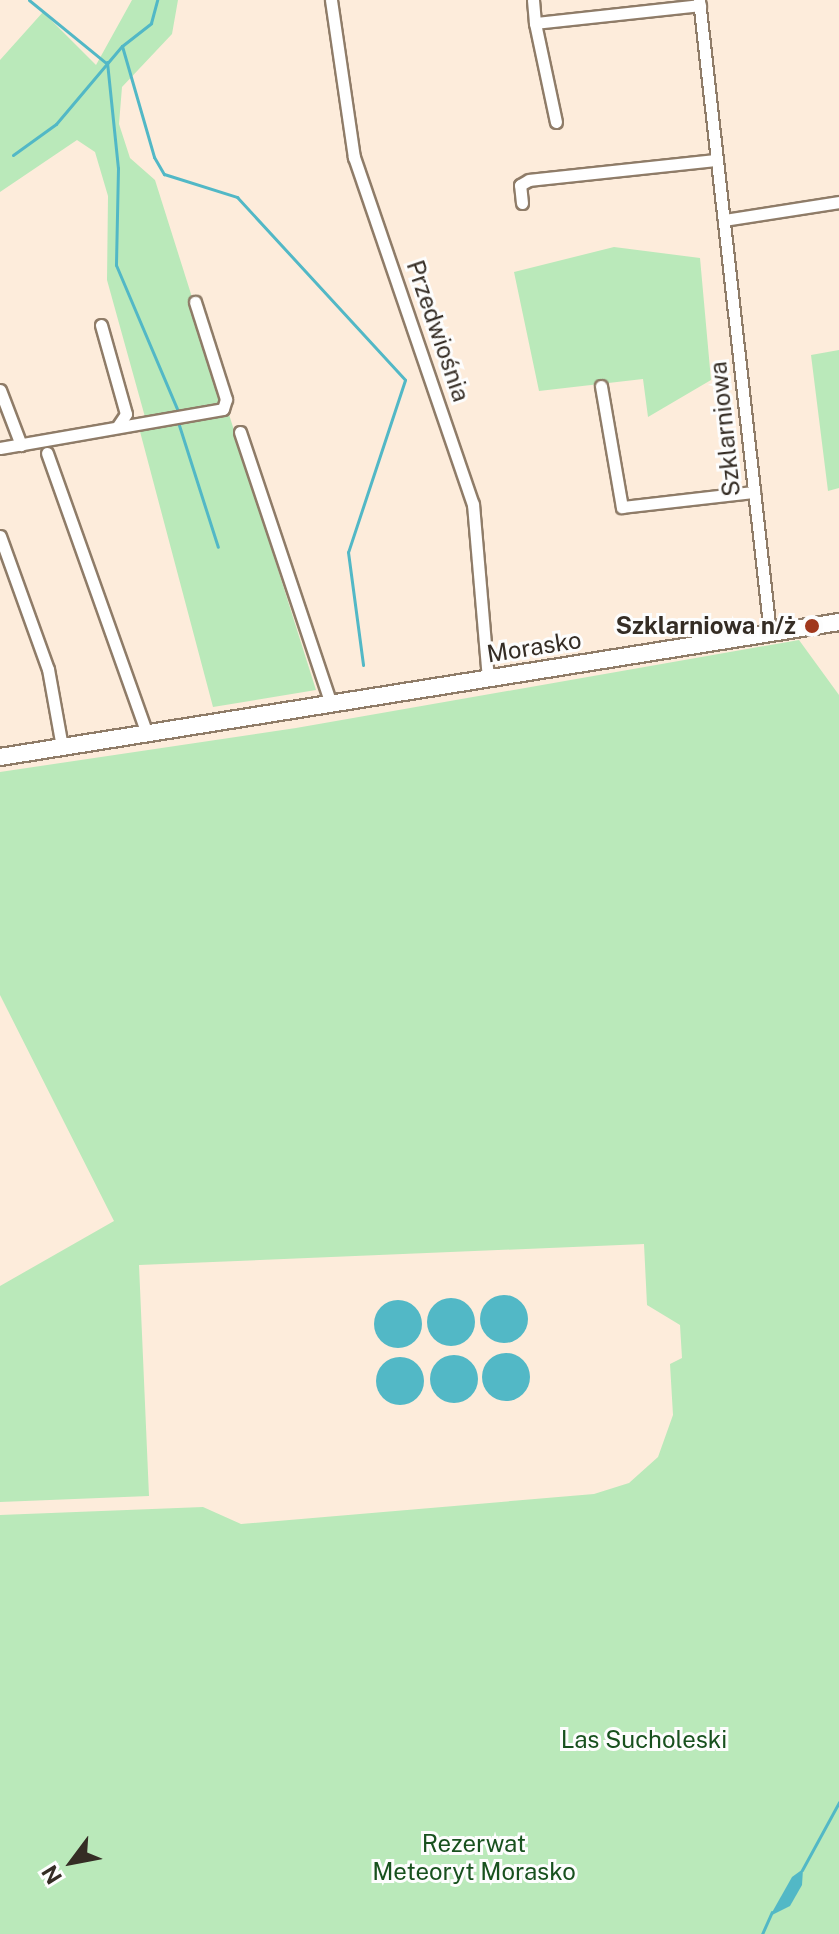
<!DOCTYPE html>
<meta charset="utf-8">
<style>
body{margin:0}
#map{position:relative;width:839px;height:1934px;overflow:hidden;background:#fdecdb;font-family:"Public Sans",sans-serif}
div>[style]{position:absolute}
.green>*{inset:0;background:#bae9ba}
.water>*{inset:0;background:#52b8c6}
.round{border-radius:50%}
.stream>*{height:3px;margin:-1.5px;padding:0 1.5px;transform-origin:1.5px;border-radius:1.5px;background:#52b8c6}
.roads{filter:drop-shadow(2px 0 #8f7c68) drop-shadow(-2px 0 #8f7c68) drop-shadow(0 2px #8f7c68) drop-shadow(0 -2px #8f7c68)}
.street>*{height:11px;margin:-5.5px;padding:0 5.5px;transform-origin:5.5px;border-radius:5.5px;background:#fff}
.secondary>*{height:16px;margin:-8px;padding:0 8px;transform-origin:8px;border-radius:8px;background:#fff}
.dots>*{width:22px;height:22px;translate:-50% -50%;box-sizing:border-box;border:4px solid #fdfdfd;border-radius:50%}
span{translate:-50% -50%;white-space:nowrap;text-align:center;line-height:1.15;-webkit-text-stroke:6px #fdfdfd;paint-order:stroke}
.street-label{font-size:24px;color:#352d25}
.poi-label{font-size:24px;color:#352d25;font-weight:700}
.right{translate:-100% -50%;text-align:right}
.park-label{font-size:24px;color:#18511e}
.north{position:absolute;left:32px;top:1822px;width:80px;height:80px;-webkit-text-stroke:6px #fdfdfd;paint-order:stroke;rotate:238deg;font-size:22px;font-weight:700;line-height:32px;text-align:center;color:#352d25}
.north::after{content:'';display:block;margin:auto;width:28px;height:36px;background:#352d25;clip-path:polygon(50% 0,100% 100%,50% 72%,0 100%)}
</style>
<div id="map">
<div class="green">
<i style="clip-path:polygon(132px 0,178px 0,172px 34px,122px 87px,119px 124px,130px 158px,155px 180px,316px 690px,213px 707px,138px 424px,145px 417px,107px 280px,108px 196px,95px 152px,77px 140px,0 192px,0 60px,43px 12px,96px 65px)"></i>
<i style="clip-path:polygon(614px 247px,700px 258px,711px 380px,648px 417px,643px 379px,539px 391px,514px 272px)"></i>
<i style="clip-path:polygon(839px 350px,839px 488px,828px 491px,811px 355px)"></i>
<i style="clip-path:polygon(799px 640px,839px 695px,839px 1934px,0 1934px,0 1515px,203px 1507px,241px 1524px,594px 1494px,629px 1483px,658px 1457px,673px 1415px,670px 1364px,682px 1358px,680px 1325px,647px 1305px,644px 1244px,139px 1265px,149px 1496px,0 1502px,0 1286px,114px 1221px,0 995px,0 772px,296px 728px)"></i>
</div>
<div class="water">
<i class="round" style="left:480px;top:1295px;width:48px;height:48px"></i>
<i class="round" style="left:427px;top:1298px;width:48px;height:48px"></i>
<i class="round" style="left:374px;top:1300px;width:48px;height:48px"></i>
<i class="round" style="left:482px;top:1353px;width:48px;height:48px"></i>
<i class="round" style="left:430px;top:1355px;width:48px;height:48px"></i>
<i class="round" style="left:376px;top:1357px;width:48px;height:48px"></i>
<i style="clip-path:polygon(803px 1869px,802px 1885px,790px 1906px,770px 1916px,792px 1877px)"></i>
</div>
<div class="stream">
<i style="left:29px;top:0;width:99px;rotate:39.3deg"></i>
<i style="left:122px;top:46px;width:116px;rotate:73.9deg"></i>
<i style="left:154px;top:157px;width:20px;rotate:60deg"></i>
<i style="left:164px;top:174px;width:77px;rotate:17.5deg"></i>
<i style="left:237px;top:197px;width:248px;rotate:47.4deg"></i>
<i style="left:405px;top:380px;width:181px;rotate:108.3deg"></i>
<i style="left:348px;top:552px;width:114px;rotate:82.4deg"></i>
<i style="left:107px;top:62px;width:107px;rotate:84.1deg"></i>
<i style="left:118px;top:168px;width:97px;rotate:91.2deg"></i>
<i style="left:116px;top:265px;width:156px;rotate:67deg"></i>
<i style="left:13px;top:155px;width:53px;rotate:-35.8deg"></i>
<i style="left:56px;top:124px;width:102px;rotate:-49.8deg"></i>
<i style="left:122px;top:46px;width:37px;rotate:-38deg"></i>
<i style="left:151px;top:23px;width:24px;rotate:-75deg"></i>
<i style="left:178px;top:422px;width:131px;rotate:72.3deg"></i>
<i style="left:802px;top:1870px;width:77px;rotate:-61.4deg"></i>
<i style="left:762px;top:1934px;width:24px;rotate:-66deg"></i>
</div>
<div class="roads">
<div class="street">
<i style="left:331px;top:0;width:159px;rotate:81.7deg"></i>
<i style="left:354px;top:157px;width:367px;rotate:71.1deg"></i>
<i style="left:473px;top:504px;width:176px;rotate:85.1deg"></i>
<i style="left:533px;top:0;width:23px;rotate:85deg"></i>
<i style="left:699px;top:0;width:637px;rotate:83.6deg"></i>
<i style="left:556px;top:122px;width:101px;rotate:-102deg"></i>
<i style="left:535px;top:23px;width:166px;rotate:-6.2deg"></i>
<i style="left:522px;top:203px;width:18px;rotate:-96deg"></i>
<i style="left:520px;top:185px;width:10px;rotate:-29deg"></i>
<i style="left:529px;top:180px;width:189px;rotate:-6.1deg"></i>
<i style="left:724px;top:220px;width:116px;rotate:-8.9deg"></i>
<i style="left:101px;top:325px;width:92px;rotate:74.3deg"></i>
<i style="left:126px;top:414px;width:14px;rotate:124deg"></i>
<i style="left:601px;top:386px;width:123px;rotate:80.2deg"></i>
<i style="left:622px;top:507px;width:133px;rotate:-6.5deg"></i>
<i style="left:0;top:390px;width:59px;rotate:69.1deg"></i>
<i style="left:240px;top:432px;width:287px;rotate:71.5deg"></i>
<i style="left:0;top:448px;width:226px;rotate:-9.9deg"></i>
<i style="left:223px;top:409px;width:10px;rotate:-73deg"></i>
<i style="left:226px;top:399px;width:102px;rotate:-107.7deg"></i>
<i style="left:47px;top:453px;width:298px;rotate:70.4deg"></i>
<i style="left:0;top:536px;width:141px;rotate:70.2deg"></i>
<i style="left:48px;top:669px;width:79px;rotate:79.8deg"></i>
</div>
<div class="secondary">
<i style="left:0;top:757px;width:850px;rotate:-9.14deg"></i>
</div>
</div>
<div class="dots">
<i style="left:812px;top:626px;background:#a0381d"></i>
</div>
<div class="street-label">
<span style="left:438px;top:331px;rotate:71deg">Przedwiośnia</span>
<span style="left:725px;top:429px;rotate:-96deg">Szklarniowa</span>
<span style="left:534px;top:647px;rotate:-9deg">Morasko</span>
</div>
<div class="poi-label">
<span class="right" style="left:796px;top:626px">Szklarniowa n/ż</span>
</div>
<div class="park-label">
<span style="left:644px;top:1740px">Las Sucholeski</span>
<span style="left:474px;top:1858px">Rezerwat<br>Meteoryt Morasko</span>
</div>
<div class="north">N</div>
</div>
